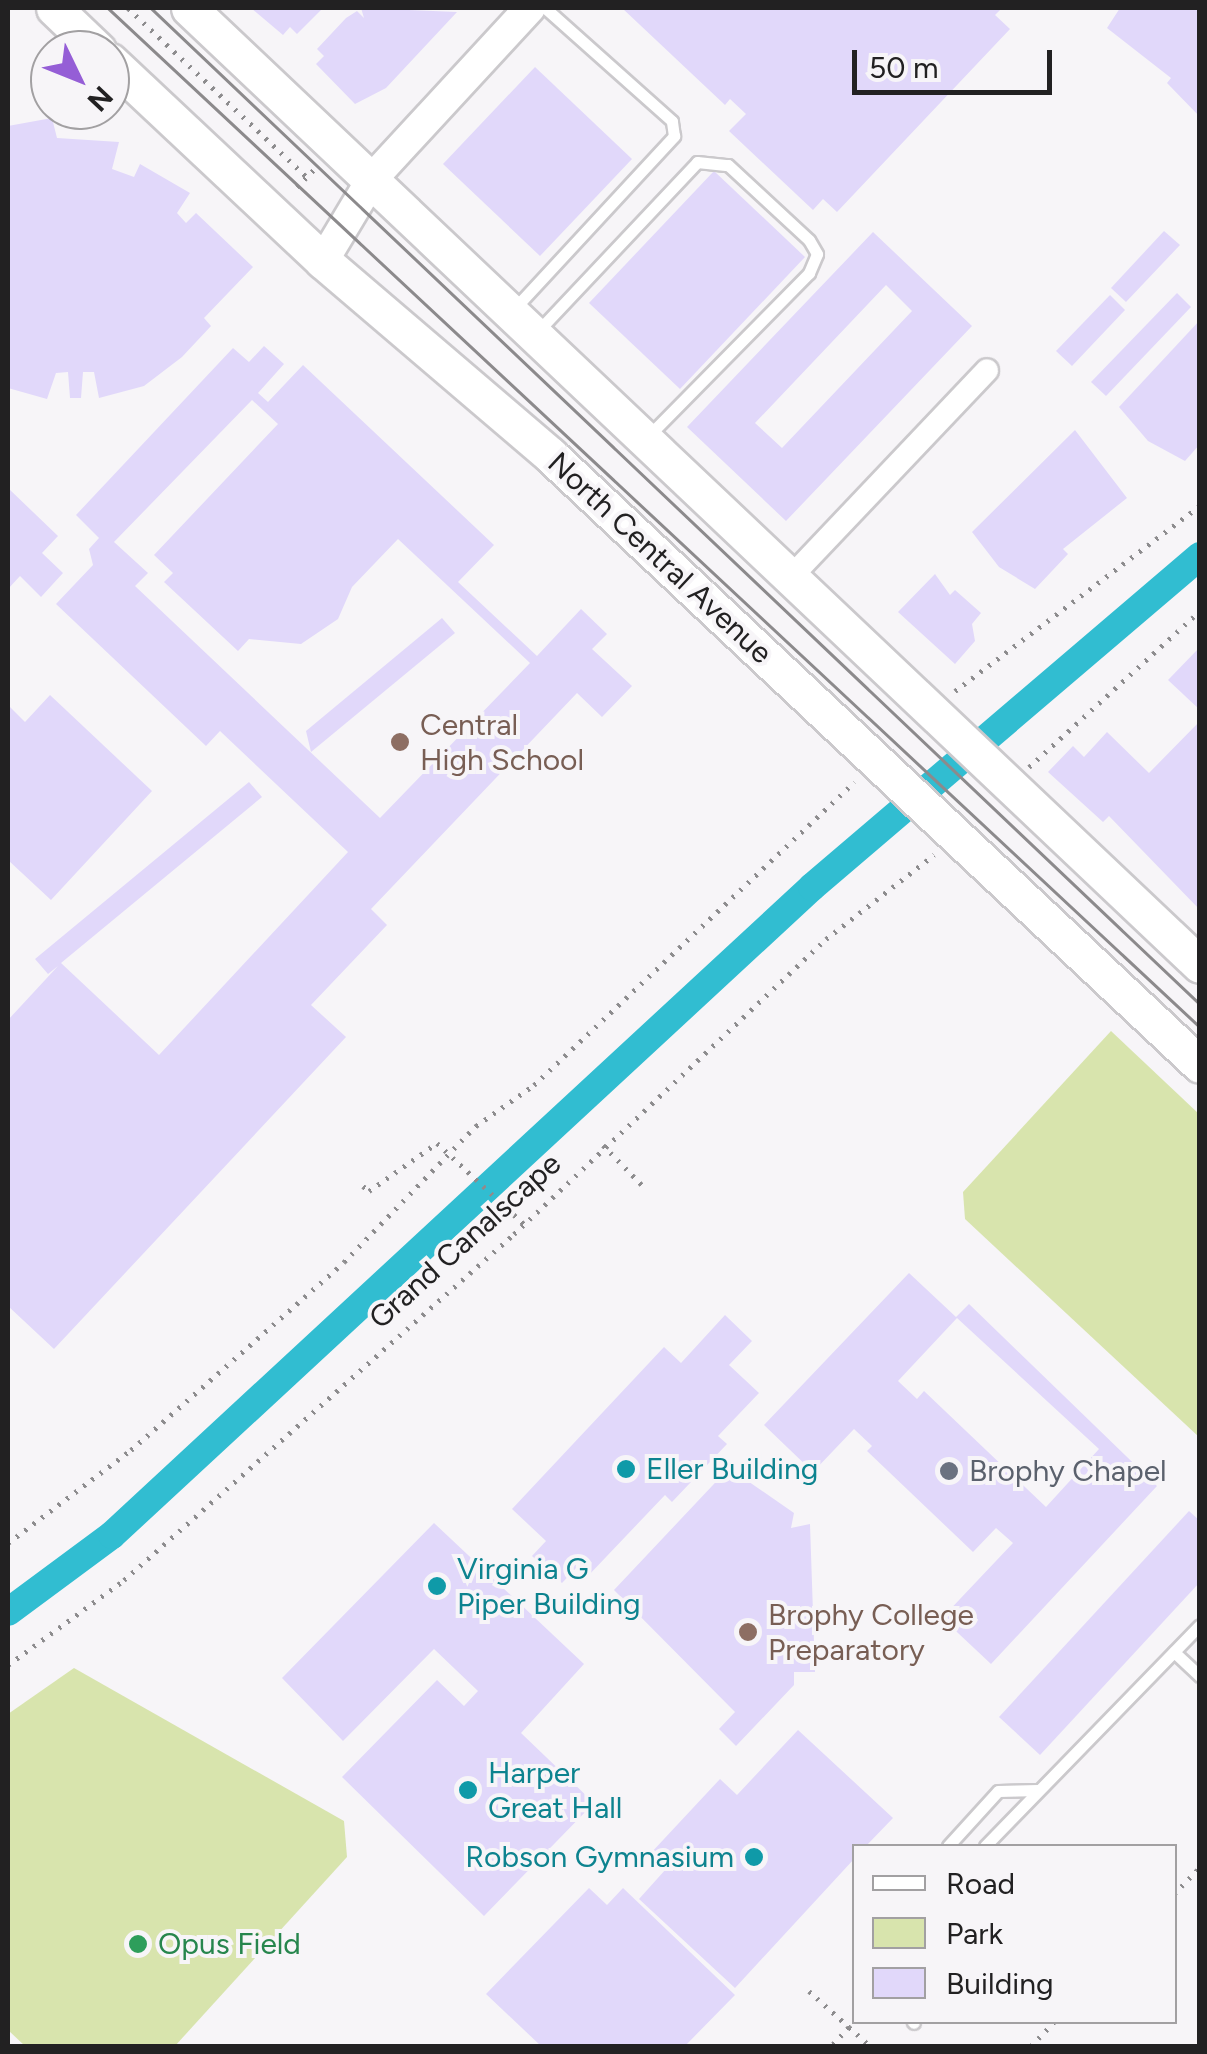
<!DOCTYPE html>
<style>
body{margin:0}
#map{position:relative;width:1207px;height:2054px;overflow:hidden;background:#f7f5f8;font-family:Figtree,sans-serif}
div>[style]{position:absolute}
.green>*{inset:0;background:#d8e4ad}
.canal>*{height:28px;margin:-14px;padding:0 14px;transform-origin:14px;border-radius:14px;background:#31bdd1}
.building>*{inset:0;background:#e1d8fa}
.path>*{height:5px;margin-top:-2.5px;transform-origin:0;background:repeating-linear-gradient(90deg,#8d8c8e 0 2.5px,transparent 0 10.5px)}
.roads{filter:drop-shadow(2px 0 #cbc9cc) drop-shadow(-2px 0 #cbc9cc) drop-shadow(0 2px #cbc9cc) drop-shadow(0 -2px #cbc9cc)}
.lane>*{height:11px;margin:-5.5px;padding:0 5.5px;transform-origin:5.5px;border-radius:5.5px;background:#fff}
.street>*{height:22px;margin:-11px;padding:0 11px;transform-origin:11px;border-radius:11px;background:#fff}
.secondary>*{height:30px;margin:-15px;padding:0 15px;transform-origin:15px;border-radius:15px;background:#fff}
.primary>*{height:35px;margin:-17.5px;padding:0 17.5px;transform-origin:17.5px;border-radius:17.5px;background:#fff}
.tram>*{height:2.5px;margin:-1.25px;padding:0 1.25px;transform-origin:1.25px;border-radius:1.25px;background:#8c8a8c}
.dots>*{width:28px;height:28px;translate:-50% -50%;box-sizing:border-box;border:5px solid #f7f5f8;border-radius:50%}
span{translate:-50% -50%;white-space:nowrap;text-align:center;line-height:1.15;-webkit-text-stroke:8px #f7f5f8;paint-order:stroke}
.street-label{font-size:30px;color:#222122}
.education-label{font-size:30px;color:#785e54}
.left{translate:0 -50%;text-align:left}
.culture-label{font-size:30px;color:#0d838f}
.right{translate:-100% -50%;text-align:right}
.worship-label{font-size:30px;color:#5b616d}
.leisure-label{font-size:30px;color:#27864d}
.frame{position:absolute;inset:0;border:10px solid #222122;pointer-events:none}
.legend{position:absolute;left:852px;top:1844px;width:325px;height:180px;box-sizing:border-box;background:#f7f5f8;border:2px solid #a2a0a2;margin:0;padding:12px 18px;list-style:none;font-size:30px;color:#222122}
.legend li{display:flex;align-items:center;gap:20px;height:50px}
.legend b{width:50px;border:2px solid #a2a0a2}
.north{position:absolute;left:30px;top:30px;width:100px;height:100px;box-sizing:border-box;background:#f7f5f8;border:2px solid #a2a0a2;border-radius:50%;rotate:133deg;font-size:28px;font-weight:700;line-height:40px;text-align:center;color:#222122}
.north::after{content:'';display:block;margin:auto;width:35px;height:45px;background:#955ed6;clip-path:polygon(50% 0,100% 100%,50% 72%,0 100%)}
.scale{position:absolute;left:852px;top:50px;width:200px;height:45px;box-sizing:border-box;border:5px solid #222122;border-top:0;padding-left:12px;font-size:30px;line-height:35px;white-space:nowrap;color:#222122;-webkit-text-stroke:8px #f7f5f8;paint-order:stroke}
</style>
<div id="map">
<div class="green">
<i style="clip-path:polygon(1111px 1031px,1199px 1114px,1199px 1437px,965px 1219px,963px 1192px)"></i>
<i style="clip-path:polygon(74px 1668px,344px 1821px,347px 1857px,175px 2046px,25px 2046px,8px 2030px,8px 1714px)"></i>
</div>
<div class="canal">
<i style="left:8px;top:1612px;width:129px;rotate:-36.5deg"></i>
<i style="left:112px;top:1535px;width:954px;rotate:-42.79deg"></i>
<i style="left:812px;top:887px;width:510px;rotate:-40.47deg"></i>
</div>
<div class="building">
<i style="clip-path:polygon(251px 8px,323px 8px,297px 34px,290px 27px,283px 35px)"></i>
<i style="clip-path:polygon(361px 8px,457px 12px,386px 88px,355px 104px,316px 64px,324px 56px,317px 49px,346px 18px,357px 11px,364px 18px)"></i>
<i style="clip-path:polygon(622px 8px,1002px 8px,995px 15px,1010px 29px,837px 212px,823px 199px,813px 210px,729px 131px,746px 114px,730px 99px,725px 105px)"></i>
<i style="clip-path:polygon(1120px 8px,1200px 8px,1200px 117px,1167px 83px,1171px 78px,1107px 28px)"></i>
<i style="clip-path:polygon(535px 67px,632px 159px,540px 256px,443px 164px)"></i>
<i style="clip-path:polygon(52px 118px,57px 138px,119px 142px,112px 169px,134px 177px,140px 164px,190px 193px,177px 213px,186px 223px,196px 213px,253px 267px,204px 318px,211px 326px,182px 357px,144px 386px,99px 398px,94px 372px,83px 372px,81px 398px,70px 398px,68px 372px,56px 373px,47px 399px,8px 388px,8px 126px)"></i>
<i style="clip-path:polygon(714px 171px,805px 257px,680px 389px,589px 303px)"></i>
<i style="clip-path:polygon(1164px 231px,1180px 245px,1126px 302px,1111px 288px)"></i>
<i style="clip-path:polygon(evenodd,873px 232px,972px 326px,786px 521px,687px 427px,873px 232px,886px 285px,912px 311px,782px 448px,755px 423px,886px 285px)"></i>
<i style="clip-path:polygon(1177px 293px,1191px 307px,1106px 396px,1091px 382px)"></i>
<i style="clip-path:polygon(1110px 295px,1125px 310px,1072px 366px,1056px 351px)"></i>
<i style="clip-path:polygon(1200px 320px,1200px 444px,1185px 461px,1148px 441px,1119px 407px)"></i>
<i style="clip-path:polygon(evenodd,264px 346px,284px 364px,258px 393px,268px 402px,303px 365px,494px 545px,458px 582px,537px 656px,581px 609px,607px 634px,592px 649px,632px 686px,602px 717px,577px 693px,371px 909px,387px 925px,311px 1005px,346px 1037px,54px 1349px,8px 1306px,8px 1020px,58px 966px,48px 974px,35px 959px,249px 782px,262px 797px,61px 963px,159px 1055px,348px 852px,220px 731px,206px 746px,56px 604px,93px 565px,89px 549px,99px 538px,76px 515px,233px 348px,249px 362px,264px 346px,252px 400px,278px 424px,154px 555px,173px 573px,164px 582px,238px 651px,249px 639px,301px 644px,338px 619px,352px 587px,398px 539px,530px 663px,380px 818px,135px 586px,148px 573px,114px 542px,252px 400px)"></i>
<i style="clip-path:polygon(1075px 430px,1127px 498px,1063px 549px,1068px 554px,1035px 589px,999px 567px,972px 532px)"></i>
<i style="clip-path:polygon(8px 488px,58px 536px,42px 553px,63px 573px,41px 597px,20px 576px,8px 589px)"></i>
<i style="clip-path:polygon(935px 574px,950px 595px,955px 590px,981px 613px,972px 624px,975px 641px,955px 664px,898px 612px)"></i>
<i style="clip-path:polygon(442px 618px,455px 633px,311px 752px,306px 731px)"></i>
<i style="clip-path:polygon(1200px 647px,1200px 710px,1168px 680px)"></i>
<i style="clip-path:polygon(50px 695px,152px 791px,51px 900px,8px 860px,8px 705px,25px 722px)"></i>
<i style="clip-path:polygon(1200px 721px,1200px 910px,1109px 816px,1103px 822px,1048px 772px,1073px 746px,1084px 757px,1107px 732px,1149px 773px)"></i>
<i style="clip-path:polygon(evenodd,909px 1273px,956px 1317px,969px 1304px,1157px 1486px,991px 1664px,942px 1618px,1013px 1543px,996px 1528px,973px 1552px,867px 1451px,872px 1446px,854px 1429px,813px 1472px,764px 1425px,909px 1273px,957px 1318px,1099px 1449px,1046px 1507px,924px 1391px,917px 1399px,898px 1381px,957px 1318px)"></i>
<i style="clip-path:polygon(725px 1315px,752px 1341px,729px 1365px,759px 1393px,718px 1436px,727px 1444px,672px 1502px,665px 1495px,587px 1577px,577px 1567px,562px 1583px,532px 1556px,546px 1541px,512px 1509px,664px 1347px,681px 1363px)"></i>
<i style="clip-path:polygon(729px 1468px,794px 1513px,791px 1528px,810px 1524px,815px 1672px,794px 1672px,794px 1685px,736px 1746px,719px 1729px,735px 1712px,614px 1590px)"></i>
<i style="clip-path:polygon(1189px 1511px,1200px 1521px,1200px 1582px,1040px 1755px,999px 1717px)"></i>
<i style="clip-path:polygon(434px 1523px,584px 1664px,521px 1733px,594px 1803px,484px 1916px,342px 1777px,437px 1680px,464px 1706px,478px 1691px,434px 1649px,343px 1741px,282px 1678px)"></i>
<i style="clip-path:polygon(798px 1730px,893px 1818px,866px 1846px,854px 1846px,854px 1859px,735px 1988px,639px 1899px,666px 1869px,650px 1854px,720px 1779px,737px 1795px)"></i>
<i style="clip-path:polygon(589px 1888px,607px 1905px,623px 1888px,735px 1995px,685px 2046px,541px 2046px,486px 1994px)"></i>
</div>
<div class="path">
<i style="left:128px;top:8px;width:246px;rotate:43.4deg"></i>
<i style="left:297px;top:187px;width:29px;rotate:-46deg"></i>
<i style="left:955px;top:691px;width:307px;rotate:-37.1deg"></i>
<i style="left:1029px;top:767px;width:231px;rotate:-42.4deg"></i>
<i style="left:603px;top:1145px;width:60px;rotate:45.7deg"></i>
<i style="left:363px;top:1186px;width:8px;rotate:40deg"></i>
<i style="left:369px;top:1191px;width:83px;rotate:-35.2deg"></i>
<i style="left:437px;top:1143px;width:119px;rotate:43deg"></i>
<i style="left:8px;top:1543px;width:154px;rotate:-37.1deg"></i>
<i style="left:131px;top:1450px;width:284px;rotate:-41.4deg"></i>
<i style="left:344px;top:1262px;width:190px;rotate:-45.9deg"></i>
<i style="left:476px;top:1126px;width:71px;rotate:-35.3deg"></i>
<i style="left:534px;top:1085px;width:441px;rotate:-43.4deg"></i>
<i style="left:8px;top:1665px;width:144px;rotate:-36.2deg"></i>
<i style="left:124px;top:1580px;width:521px;rotate:-41.58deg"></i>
<i style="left:514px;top:1234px;width:429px;rotate:-43.4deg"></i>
<i style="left:826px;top:939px;width:137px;rotate:-37.9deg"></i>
<i style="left:1174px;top:1894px;width:37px;rotate:-46deg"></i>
<i style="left:809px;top:1991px;width:54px;rotate:42deg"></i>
<i style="left:849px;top:2027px;width:26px;rotate:133deg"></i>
<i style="left:849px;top:2027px;width:28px;rotate:42deg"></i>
<i style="left:1031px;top:2046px;width:33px;rotate:-46deg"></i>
</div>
<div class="roads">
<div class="lane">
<i style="left:514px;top:309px;width:236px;rotate:-47.2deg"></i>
<i style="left:674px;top:136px;width:15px;rotate:-98deg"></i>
<i style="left:672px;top:121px;width:170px;rotate:-138.3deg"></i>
<i style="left:538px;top:331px;width:232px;rotate:-46.7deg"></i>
<i style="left:697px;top:162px;width:31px;rotate:6deg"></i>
<i style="left:728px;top:165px;width:110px;rotate:42.8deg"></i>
<i style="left:809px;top:240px;width:16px;rotate:60deg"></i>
<i style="left:817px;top:254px;width:21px;rotate:113deg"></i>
<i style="left:809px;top:273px;width:229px;rotate:134.6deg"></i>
<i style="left:1174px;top:1652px;width:35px;rotate:43deg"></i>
<i style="left:948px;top:1846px;width:74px;rotate:-47.7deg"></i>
<i style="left:998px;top:1791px;width:40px;rotate:-1.4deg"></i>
<i style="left:985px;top:1846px;width:308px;rotate:-45.8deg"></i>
<i style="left:913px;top:2022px;width:1px;rotate:45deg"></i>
</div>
<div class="street">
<i style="left:788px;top:580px;width:289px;rotate:-46.5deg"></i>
</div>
<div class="secondary">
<i style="left:323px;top:261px;width:96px;rotate:-59.1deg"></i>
<i style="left:372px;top:179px;width:233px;rotate:-47.3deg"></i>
</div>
<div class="primary">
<i style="left:54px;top:8px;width:61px;rotate:43.7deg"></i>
<i style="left:189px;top:8px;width:1392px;rotate:43.43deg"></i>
<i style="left:110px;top:61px;width:292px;rotate:43.2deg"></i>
<i style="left:323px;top:261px;width:299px;rotate:40.5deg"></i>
<i style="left:550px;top:455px;width:891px;rotate:43.18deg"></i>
</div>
</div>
<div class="tram">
<i style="left:108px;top:8px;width:1494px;rotate:43.02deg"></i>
<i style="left:151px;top:8px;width:1447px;rotate:43.52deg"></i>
</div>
<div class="dots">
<i style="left:400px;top:742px;background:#8d6e63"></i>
<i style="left:626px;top:1469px;background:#0f9aa8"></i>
<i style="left:949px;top:1471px;background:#6b7280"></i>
<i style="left:437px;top:1586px;background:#0f9aa8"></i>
<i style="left:748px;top:1632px;background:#8d6e63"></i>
<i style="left:468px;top:1790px;background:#0f9aa8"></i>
<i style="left:754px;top:1857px;background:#0f9aa8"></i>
<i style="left:138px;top:1944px;background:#2e9e5b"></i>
</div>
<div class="street-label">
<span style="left:660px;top:558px;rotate:43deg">North Central Avenue</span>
<span style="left:465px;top:1241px;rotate:-42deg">Grand Canalscape</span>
</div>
<div class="education-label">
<span class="left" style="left:420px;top:742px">Central<br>High School</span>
<span class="left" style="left:768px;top:1632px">Brophy College<br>Preparatory</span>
</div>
<div class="culture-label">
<span class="left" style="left:646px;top:1469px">Eller Building</span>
<span class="left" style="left:457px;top:1586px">Virginia G<br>Piper Building</span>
<span class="left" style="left:488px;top:1790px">Harper<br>Great Hall</span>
<span class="right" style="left:734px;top:1857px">Robson Gymnasium</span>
</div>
<div class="worship-label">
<span class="left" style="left:969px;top:1471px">Brophy Chapel</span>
</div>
<div class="leisure-label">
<span class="left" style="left:158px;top:1944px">Opus Field</span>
</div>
<div class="frame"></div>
<ul class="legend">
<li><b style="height:12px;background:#fff"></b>Road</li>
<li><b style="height:28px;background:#d8e4ad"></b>Park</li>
<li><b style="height:28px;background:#e1d8fa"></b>Building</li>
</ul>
<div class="north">N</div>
<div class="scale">50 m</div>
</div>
